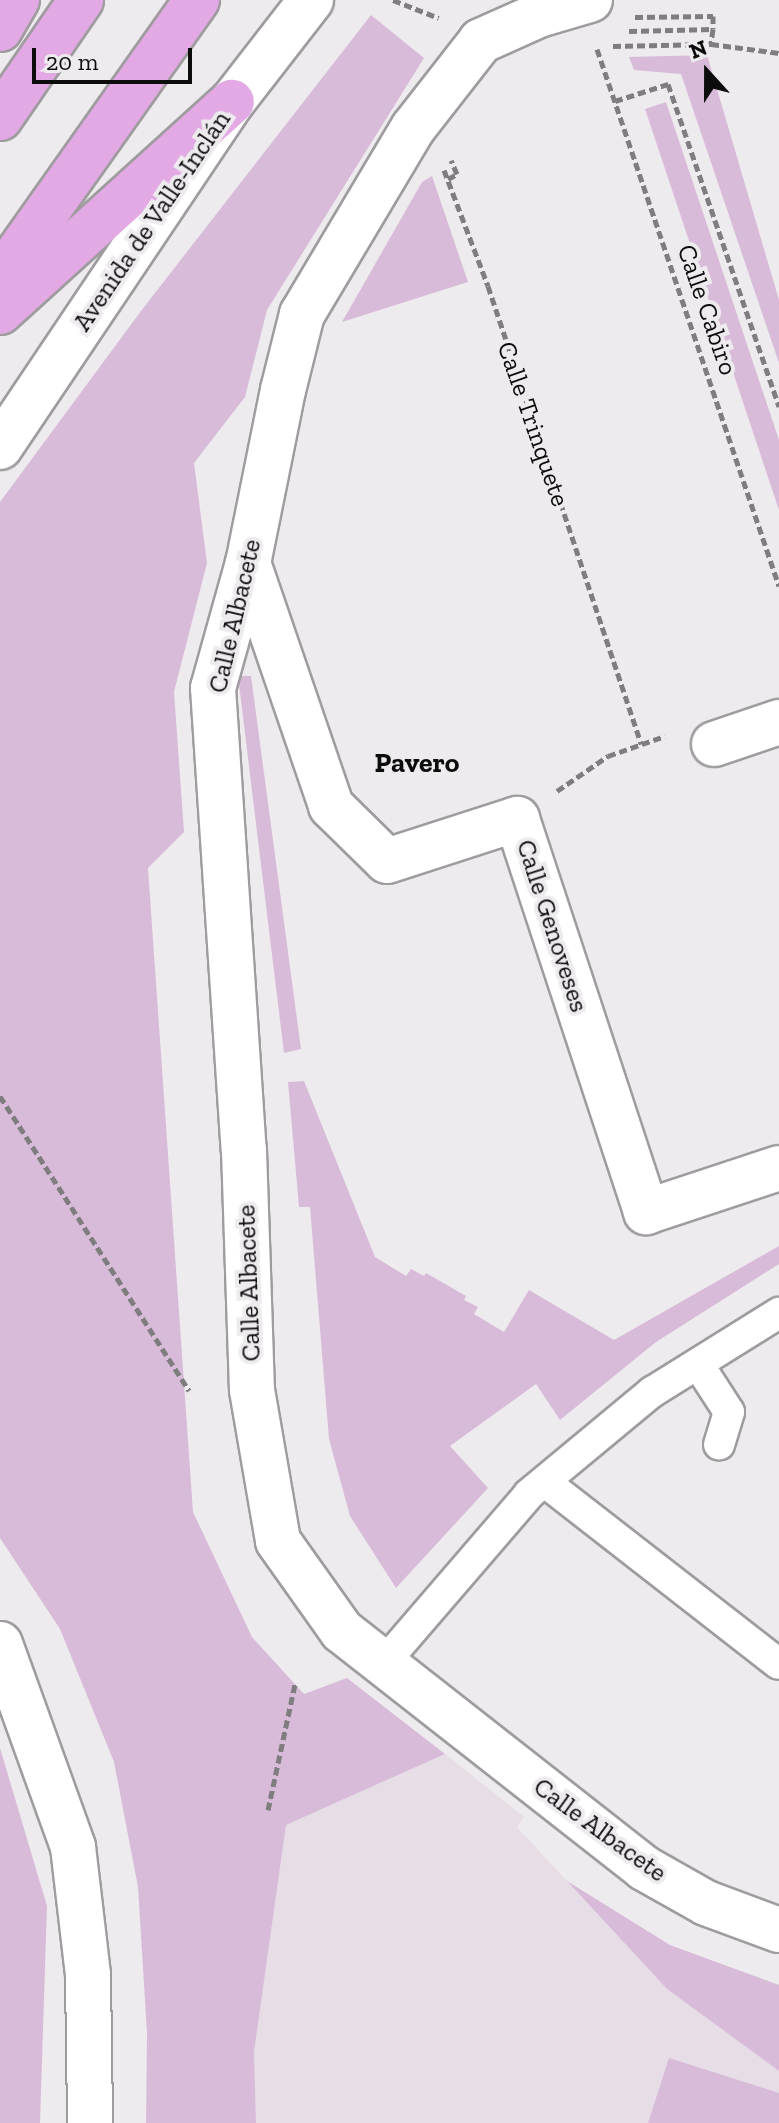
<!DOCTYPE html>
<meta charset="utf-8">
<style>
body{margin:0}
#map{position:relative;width:779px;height:2123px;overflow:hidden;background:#eeebee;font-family:"Zilla Slab",serif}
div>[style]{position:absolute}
.built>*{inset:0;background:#e6dde6}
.green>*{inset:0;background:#d8bbd8}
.path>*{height:5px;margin-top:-2.5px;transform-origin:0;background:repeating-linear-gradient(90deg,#7f7d7f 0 8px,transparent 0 12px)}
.roads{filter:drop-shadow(2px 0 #9f9c9f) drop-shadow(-2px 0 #9f9c9f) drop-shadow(0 2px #9f9c9f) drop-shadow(0 -2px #9f9c9f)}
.service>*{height:30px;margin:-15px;padding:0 15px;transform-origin:15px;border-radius:15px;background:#fff}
.minor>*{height:44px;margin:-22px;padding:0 22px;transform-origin:22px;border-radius:22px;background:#fff}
.tertiary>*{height:44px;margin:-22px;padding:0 22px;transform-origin:22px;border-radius:22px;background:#fff}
.primary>*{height:44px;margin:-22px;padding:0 22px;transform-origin:22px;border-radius:22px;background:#e2a9e5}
span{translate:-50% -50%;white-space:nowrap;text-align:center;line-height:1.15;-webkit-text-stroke:8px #eeebee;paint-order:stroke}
.street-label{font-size:26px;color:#0d0c0d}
.neighbourhood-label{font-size:28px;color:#0d0c0d;font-weight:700}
.north{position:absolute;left:667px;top:32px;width:80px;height:80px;-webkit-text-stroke:6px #eeebee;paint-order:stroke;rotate:339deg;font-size:22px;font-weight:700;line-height:32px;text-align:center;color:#0d0c0d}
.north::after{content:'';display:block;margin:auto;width:28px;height:36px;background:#0d0c0d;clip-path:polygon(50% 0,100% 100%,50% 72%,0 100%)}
.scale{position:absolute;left:32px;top:48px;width:160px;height:36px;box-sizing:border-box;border:4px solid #0d0c0d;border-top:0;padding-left:10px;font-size:24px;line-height:28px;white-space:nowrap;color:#0d0c0d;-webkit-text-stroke:6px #eeebee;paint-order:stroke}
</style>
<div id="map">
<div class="built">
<i style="clip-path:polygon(445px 1754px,524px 1817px,517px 1827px,667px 1989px,779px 2071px,779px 2123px,256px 2123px,254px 2052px,286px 1825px)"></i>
</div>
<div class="green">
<i style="clip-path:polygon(371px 15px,424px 58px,267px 310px,245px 397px,194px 463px,207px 563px,174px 692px,184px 832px,148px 868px,193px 1512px,252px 1637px,304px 1694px,347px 1678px,445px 1754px,286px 1825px,254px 2052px,256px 2123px,146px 2123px,147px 2033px,138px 1887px,114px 1762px,60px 1629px,0 1538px,0 502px,141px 311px)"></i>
<i style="clip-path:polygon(707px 55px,779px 300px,779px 363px,681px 74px,634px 70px,629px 57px)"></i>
<i style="clip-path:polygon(666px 102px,779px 440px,779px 510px,645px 109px)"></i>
<i style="clip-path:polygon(432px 176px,468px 282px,342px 322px,422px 182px)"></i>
<i style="clip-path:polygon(238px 676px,251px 676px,301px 1049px,284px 1053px)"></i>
<i style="clip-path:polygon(304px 1081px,375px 1257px,406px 1276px,411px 1269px,424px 1276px,426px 1273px,466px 1296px,464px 1300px,478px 1307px,474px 1314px,504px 1332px,529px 1290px,614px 1340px,779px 1246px,779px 1264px,656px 1342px,560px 1420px,536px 1384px,450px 1446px,488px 1488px,396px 1588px,350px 1516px,329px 1439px,310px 1207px,299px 1207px,288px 1082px)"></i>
<i style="clip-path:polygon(0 1748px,47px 1906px,40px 2123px,0 2123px)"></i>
<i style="clip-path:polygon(567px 1881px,670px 1945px,779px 1985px,779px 2071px,667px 1989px)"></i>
<i style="clip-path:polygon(669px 2058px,779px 2093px,779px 2123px,648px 2123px)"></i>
</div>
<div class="path">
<i style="left:393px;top:0;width:49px;rotate:21.4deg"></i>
<i style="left:635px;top:17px;width:78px;rotate:-0.7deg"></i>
<i style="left:713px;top:16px;width:13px;rotate:90deg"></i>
<i style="left:629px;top:31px;width:84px;rotate:-1.4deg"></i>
<i style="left:713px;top:29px;width:15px;rotate:98deg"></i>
<i style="left:613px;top:46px;width:98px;rotate:-1.2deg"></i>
<i style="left:711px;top:44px;width:69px;rotate:7.5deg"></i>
<i style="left:597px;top:49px;width:567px;rotate:71.28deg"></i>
<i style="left:615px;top:101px;width:56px;rotate:-17.8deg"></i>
<i style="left:668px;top:84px;width:341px;rotate:71deg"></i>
<i style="left:444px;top:170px;width:124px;rotate:69.2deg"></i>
<i style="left:488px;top:286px;width:483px;rotate:71.5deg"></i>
<i style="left:448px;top:179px;width:10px;rotate:-29deg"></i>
<i style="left:457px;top:174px;width:15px;rotate:-113deg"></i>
<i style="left:557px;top:791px;width:62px;rotate:-34.5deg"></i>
<i style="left:608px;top:756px;width:60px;rotate:-19.3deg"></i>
<i style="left:0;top:1096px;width:350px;rotate:57.3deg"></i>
<i style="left:268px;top:1810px;width:129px;rotate:-77.9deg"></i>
</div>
<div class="roads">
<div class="service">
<i style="left:698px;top:1364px;width:57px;rotate:57.1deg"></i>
<i style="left:729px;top:1412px;width:34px;rotate:107deg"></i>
<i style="left:545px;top:1482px;width:296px;rotate:37.9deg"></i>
<i style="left:383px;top:1664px;width:224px;rotate:-49.3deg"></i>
<i style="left:529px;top:1494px;width:160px;rotate:-39.7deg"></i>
<i style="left:652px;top:1392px;width:150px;rotate:-31.9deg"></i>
</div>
<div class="minor">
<i style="left:590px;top:0;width:53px;rotate:163.6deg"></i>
<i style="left:539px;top:15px;width:64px;rotate:155.9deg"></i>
<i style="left:481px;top:41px;width:110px;rotate:128deg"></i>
<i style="left:413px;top:128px;width:217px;rotate:120.8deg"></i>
<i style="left:302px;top:314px;width:78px;rotate:104deg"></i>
<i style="left:283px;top:390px;width:177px;rotate:101.4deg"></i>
<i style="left:248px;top:563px;width:130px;rotate:105.6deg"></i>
<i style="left:213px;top:688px;width:463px;rotate:86.2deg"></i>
<i style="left:244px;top:1150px;width:240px;rotate:88.1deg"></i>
<i style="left:252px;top:1390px;width:153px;rotate:80.2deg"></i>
<i style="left:278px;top:1541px;width:110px;rotate:54.6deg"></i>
<i style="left:342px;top:1631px;width:384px;rotate:38.1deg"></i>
<i style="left:644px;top:1868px;width:71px;rotate:29.4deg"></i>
<i style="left:706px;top:1903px;width:78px;rotate:20.3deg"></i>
<i style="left:248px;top:563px;width:257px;rotate:71.1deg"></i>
<i style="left:331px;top:806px;width:78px;rotate:44.5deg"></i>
<i style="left:387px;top:861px;width:137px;rotate:-17.9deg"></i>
<i style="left:517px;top:819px;width:414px;rotate:71.8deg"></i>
<i style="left:646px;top:1212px;width:140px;rotate:-18.3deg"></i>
<i style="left:714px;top:744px;width:69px;rotate:-18.7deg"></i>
</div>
<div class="tertiary">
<i style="left:0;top:447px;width:416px;rotate:-56.1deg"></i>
<i style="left:232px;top:102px;width:129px;rotate:-52.2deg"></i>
<i style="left:0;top:1644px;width:216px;rotate:70.2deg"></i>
<i style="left:73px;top:1847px;width:129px;rotate:83.3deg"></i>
<i style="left:88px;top:1975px;width:148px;rotate:89.2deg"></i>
</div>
<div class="primary">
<i style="left:0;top:29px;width:34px;rotate:-60deg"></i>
<i style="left:0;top:118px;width:143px;rotate:-55.5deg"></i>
<i style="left:0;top:278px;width:341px;rotate:-54.7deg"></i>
<i style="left:0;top:312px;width:313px;rotate:-42.2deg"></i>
</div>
</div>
<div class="street-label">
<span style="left:152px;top:221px;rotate:-56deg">Avenida de Valle-Inclán</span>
<span style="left:707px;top:310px;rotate:71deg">Calle Cabiro</span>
<span style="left:533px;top:424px;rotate:71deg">Calle Trinquete</span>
<span style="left:235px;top:616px;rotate:-77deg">Calle Albacete</span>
<span style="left:552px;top:926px;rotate:72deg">Calle Genoveses</span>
<span style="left:249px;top:1283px;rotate:-92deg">Calle Albacete</span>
<span style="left:600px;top:1830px;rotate:36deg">Calle Albacete</span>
</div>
<div class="neighbourhood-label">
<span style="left:417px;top:763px">Pavero</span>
</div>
<div class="north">N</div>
<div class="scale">20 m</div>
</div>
